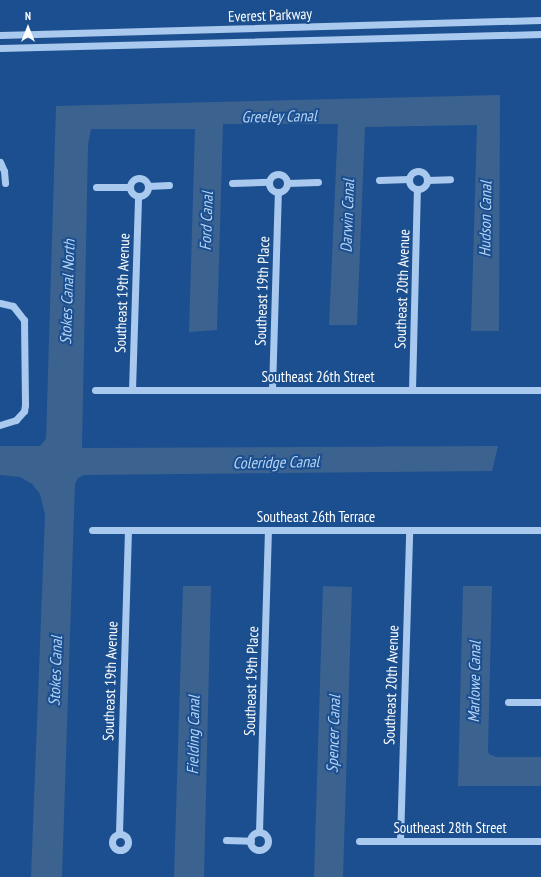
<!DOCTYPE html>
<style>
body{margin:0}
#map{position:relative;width:541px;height:877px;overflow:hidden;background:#1b4f8f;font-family:"PT Sans Narrow",sans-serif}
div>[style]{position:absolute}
.water>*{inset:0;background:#3c6290}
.minor>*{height:7px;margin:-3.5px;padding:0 3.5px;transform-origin:3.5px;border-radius:3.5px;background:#a9c9ee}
.minor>.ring{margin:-3.5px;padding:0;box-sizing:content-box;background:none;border:7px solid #a9c9ee;border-radius:50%}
span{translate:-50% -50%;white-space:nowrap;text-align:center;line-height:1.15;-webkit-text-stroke:4px #1b4f8f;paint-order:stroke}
.street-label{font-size:15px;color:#fff}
.water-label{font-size:16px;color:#b5d3f5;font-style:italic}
.north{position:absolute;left:8px;top:8px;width:40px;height:40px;-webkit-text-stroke:3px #1b4f8f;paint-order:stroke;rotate:0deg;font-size:11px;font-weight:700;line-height:16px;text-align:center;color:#fff}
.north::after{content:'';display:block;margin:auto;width:14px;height:18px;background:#fff;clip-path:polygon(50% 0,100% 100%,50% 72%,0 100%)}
</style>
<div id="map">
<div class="water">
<i style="clip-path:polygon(500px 95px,499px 331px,471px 331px,477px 125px,365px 127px,357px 325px,329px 325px,338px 124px,223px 124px,217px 330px,189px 332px,195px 129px,91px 129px,88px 145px,82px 448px,498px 446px,492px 471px,84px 475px,78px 478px,75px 484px,62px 877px,31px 877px,45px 515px,40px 494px,32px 484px,20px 477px,0 475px,0 446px,40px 446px,46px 439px,56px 106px)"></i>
<i style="clip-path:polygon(183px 586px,211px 586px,204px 877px,174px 877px)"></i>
<i style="clip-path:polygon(323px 586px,352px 587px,343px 877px,314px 877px)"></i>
<i style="clip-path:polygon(463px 586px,492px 586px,488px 751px,489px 754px,496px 757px,541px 757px,541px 786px,458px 786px)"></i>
</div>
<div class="minor">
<i style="left:0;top:35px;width:541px;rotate:-1.59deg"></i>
<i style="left:0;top:48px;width:541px;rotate:-1.48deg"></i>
<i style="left:0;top:162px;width:10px;rotate:66deg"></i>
<i style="left:4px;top:171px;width:12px;rotate:85deg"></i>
<i class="ring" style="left:409px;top:171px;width:11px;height:11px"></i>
<i class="ring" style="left:269px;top:174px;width:11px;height:11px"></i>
<i class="ring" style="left:130px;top:178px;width:11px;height:11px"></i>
<i style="left:379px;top:180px;width:30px;rotate:-2deg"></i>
<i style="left:427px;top:180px;width:23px;rotate:-2deg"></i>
<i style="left:232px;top:183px;width:37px;rotate:-2deg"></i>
<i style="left:287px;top:183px;width:31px;rotate:-2deg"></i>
<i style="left:148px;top:186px;width:21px;rotate:-3deg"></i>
<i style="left:96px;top:187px;width:33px"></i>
<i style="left:0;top:303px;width:13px;rotate:13deg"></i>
<i style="left:13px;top:306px;width:18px;rotate:52deg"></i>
<i style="left:24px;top:320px;width:85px;rotate:89.3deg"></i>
<i style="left:25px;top:405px;width:6px;rotate:99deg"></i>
<i style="left:24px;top:411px;width:12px;rotate:132deg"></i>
<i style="left:16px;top:420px;width:17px;rotate:163deg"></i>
<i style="left:95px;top:390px;width:446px"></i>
<i style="left:132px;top:390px;width:194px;rotate:-88.2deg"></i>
<i style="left:272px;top:390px;width:197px;rotate:-88.3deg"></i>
<i style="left:412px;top:390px;width:201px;rotate:-88.6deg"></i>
<i style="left:92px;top:530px;width:449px"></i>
<i style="left:508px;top:702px;width:33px"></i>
<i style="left:259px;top:832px;width:302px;rotate:-88.3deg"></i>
<i class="ring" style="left:250px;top:832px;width:11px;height:11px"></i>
<i style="left:119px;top:833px;width:303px;rotate:-88.3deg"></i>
<i class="ring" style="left:112px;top:834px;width:9px;height:9px"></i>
<i style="left:226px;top:840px;width:25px;rotate:2deg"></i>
<i style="left:359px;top:841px;width:182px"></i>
<i style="left:400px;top:841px;width:311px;rotate:-88.3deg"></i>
</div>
<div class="street-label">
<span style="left:270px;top:15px;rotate:-2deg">Everest Parkway</span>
<span style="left:402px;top:289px;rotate:-88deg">Southeast 20th Avenue</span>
<span style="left:262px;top:291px;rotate:-88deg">Southeast 19th Place</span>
<span style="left:122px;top:293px;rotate:-88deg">Southeast 19th Avenue</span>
<span style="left:318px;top:377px">Southeast 26th Street</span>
<span style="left:316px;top:517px">Southeast 26th Terrace</span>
<span style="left:110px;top:681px;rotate:-88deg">Southeast 19th Avenue</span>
<span style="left:251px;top:681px;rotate:-88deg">Southeast 19th Place</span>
<span style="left:391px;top:685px;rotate:-88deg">Southeast 20th Avenue</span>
<span style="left:450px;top:828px">Southeast 28th Street</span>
</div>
<div class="water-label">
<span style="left:279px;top:116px;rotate:-1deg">Greeley Canal</span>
<span style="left:347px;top:216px;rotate:-88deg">Darwin Canal</span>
<span style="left:485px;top:219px;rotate:-89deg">Hudson Canal</span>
<span style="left:206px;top:221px;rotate:-88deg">Ford Canal</span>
<span style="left:67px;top:292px;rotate:-88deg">Stokes Canal North</span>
<span style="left:276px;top:462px;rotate:-1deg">Coleridge Canal</span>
<span style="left:55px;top:671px;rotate:-88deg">Stokes Canal</span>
<span style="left:474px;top:682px;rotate:-89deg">Marlowe Canal</span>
<span style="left:333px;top:734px;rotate:-88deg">Spencer Canal</span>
<span style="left:193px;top:735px;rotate:-89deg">Fielding Canal</span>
</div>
<div class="north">N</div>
</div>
